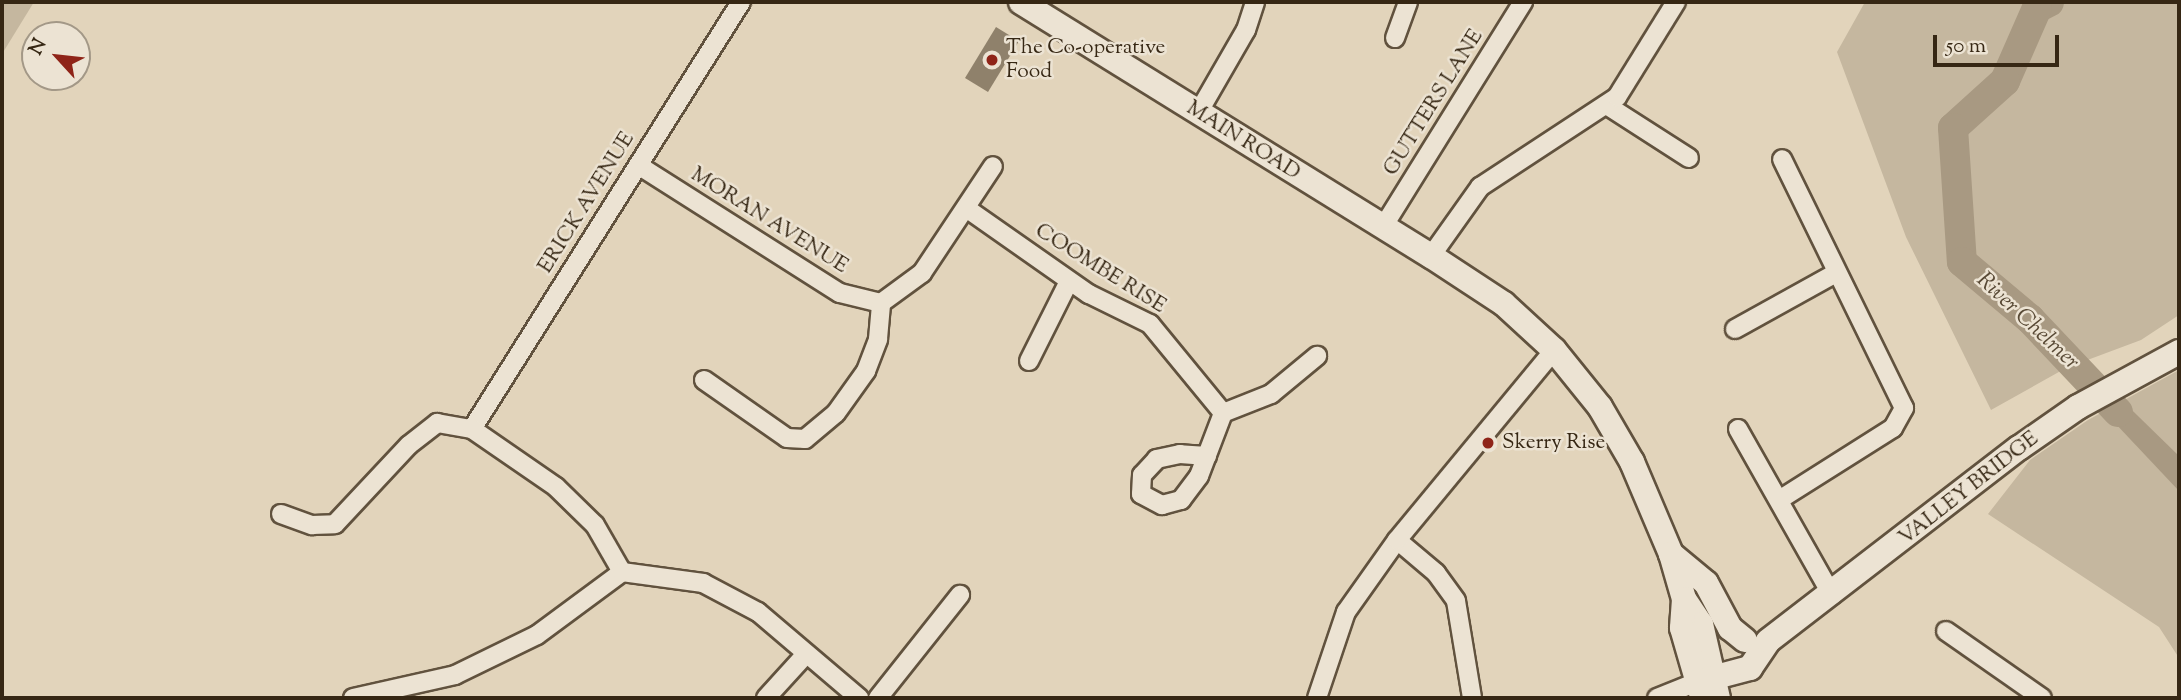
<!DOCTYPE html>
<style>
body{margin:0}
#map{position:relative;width:2181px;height:700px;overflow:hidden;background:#e2d4bb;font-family:"Sorts Mill Goudy",serif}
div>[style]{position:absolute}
.green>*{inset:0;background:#c5b79f}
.water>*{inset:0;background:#a89982}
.river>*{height:30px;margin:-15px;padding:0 15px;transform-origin:15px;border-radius:15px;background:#a89982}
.building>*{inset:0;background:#8f816b}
.roads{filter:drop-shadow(2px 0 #61523e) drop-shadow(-2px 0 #61523e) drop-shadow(0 2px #61523e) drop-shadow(0 -2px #61523e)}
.street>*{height:18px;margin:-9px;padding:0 9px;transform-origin:9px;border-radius:9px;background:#ece3d3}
.secondary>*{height:24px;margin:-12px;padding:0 12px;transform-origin:12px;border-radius:12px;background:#ece3d3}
.dots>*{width:19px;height:19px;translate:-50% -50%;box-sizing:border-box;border:4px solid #ece3d3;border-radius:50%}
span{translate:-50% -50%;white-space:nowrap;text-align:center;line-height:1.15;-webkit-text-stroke:5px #ece3d3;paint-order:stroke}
.poi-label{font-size:21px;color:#362714}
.left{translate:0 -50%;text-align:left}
.street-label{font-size:21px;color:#362714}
.water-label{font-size:23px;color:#584935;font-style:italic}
.frame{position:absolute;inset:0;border:4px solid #362714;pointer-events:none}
.north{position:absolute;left:21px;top:21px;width:70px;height:70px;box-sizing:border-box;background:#ece3d3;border:2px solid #a39887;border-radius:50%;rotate:297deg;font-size:19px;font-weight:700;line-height:28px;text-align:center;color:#362714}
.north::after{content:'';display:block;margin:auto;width:24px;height:32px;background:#8f2418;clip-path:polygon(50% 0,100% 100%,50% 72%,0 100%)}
.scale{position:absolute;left:1933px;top:35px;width:126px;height:32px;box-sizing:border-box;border:4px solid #362714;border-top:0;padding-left:9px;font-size:21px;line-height:24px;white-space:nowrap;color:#362714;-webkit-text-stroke:5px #ece3d3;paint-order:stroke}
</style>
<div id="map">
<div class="green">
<i style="clip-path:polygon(2px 2px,34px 2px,2px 54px)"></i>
<i style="clip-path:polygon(1865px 2px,2179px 2px,2179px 315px,2141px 340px,2066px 368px,1991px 410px,1906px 237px,1837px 52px)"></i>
<i style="clip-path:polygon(2179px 370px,2179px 658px,2159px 627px,1988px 514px,2030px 460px,2088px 420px)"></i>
</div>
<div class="water">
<i style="clip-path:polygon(2098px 377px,2179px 456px,2179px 491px,2081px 387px)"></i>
</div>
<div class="river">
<i style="left:2049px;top:2px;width:13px;rotate:153deg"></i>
<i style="left:2037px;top:8px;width:80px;rotate:113.7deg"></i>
<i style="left:2005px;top:81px;width:70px;rotate:137.9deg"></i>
<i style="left:1953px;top:128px;width:134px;rotate:86.2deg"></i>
<i style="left:1962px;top:262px;width:89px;rotate:40deg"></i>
<i style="left:2030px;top:319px;width:128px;rotate:46.6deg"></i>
</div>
<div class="building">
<i style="clip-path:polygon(996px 27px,1019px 41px,988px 92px,965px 78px)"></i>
</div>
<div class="roads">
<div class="street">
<i style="left:1395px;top:38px;width:38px;rotate:-70deg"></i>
<i style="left:1608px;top:106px;width:96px;rotate:32.7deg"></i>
<i style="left:1198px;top:113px;width:96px;rotate:-60deg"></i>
<i style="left:1246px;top:30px;width:29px;rotate:-72deg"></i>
<i style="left:638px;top:165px;width:239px;rotate:32.4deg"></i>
<i style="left:840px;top:293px;width:42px;rotate:13.7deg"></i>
<i style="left:881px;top:303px;width:51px;rotate:-36.2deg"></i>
<i style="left:922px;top:273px;width:128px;rotate:-56.4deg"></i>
<i style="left:966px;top:208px;width:150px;rotate:35deg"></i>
<i style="left:1089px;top:294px;width:68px;rotate:26.2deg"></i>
<i style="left:1150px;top:324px;width:115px;rotate:50.6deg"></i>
<i style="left:1223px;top:413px;width:52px;rotate:-21.6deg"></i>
<i style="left:1271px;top:394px;width:60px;rotate:-39.6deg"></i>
<i style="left:1383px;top:227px;width:265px;rotate:-58.1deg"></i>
<i style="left:1431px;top:256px;width:85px;rotate:-54.6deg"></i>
<i style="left:1480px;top:187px;width:164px;rotate:-33.3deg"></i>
<i style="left:1617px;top:97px;width:112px;rotate:-58.2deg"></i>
<i style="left:1735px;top:329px;width:115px;rotate:-29deg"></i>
<i style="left:1029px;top:361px;width:89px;rotate:-63.4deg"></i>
<i style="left:704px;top:380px;width:101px;rotate:34.9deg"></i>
<i style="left:787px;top:438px;width:18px;rotate:3deg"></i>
<i style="left:805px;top:439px;width:40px;rotate:-40deg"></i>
<i style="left:836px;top:413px;width:52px;rotate:-54.5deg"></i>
<i style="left:866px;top:371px;width:34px;rotate:-69deg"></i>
<i style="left:878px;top:339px;width:36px;rotate:-85deg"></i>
<i style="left:472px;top:429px;width:505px;rotate:-57.79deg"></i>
<i style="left:1738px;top:429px;width:191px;rotate:60.5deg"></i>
<i style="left:1207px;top:456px;width:27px;rotate:-176deg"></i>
<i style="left:1180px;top:454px;width:24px;rotate:168deg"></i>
<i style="left:1157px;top:459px;width:22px;rotate:133deg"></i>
<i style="left:1142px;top:475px;width:19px;rotate:93deg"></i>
<i style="left:1141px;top:494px;width:24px;rotate:28deg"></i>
<i style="left:1162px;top:505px;width:20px;rotate:-15deg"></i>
<i style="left:1181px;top:500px;width:30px;rotate:-53deg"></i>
<i style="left:1199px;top:476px;width:67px;rotate:-69.1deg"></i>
<i style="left:1779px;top:500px;width:135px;rotate:-32.3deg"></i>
<i style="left:1893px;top:428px;width:23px;rotate:-61deg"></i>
<i style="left:1904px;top:408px;width:277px;rotate:-116.1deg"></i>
<i style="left:281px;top:514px;width:33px;rotate:20deg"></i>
<i style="left:312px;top:525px;width:23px;rotate:-2deg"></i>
<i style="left:335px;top:524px;width:108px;rotate:-46.9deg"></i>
<i style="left:409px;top:445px;width:36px;rotate:-38deg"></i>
<i style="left:437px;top:423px;width:36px;rotate:10deg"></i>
<i style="left:472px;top:429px;width:102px;rotate:34.6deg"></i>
<i style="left:556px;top:487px;width:54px;rotate:44.3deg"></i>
<i style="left:595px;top:525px;width:54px;rotate:60.1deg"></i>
<i style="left:1397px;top:540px;width:51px;rotate:40.2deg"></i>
<i style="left:1436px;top:573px;width:34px;rotate:54deg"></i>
<i style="left:1456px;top:601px;width:98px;rotate:80.6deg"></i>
<i style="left:1946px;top:631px;width:117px;rotate:34.9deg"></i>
<i style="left:353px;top:698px;width:105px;rotate:-12.7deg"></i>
<i style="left:455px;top:675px;width:91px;rotate:-26deg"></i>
<i style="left:537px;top:635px;width:106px;rotate:-36.5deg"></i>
<i style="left:622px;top:572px;width:82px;rotate:7.7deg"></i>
<i style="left:703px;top:583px;width:62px;rotate:27.8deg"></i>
<i style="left:758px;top:612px;width:133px;rotate:40.4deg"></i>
<i style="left:766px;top:698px;width:59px;rotate:-47.7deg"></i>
<i style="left:878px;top:698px;width:132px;rotate:-51.5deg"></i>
<i style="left:1317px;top:698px;width:91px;rotate:-71.4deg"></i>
<i style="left:1346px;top:612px;width:88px;rotate:-54.7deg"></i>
<i style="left:1397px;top:540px;width:246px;rotate:-50.4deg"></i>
<i style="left:1657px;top:698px;width:43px;rotate:-21.8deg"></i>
</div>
<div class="secondary">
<i style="left:1021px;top:2px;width:482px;rotate:31.8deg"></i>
<i style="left:1431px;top:256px;width:87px;rotate:33.3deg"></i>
<i style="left:1504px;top:304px;width:68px;rotate:42.6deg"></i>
<i style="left:1554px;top:350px;width:73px;rotate:51.1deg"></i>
<i style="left:1600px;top:407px;width:64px;rotate:59.8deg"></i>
<i style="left:1632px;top:462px;width:100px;rotate:67deg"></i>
<i style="left:1671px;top:554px;width:47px;rotate:73.9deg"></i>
<i style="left:1684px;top:599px;width:30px;rotate:56deg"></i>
<i style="left:1701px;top:624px;width:76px;rotate:77.1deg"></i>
<i style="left:1671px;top:554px;width:45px;rotate:39.6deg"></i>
<i style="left:1706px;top:583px;width:51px;rotate:61.9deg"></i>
<i style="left:1730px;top:628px;width:19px;rotate:39deg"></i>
<i style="left:1684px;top:599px;width:29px;rotate:94deg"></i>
<i style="left:1682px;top:628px;width:65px;rotate:73.8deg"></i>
<i style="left:1697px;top:682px;width:55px;rotate:-14.8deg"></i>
<i style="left:1750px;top:668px;width:32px;rotate:-56deg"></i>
<i style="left:1768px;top:641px;width:317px;rotate:-37.6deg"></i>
<i style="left:2019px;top:448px;width:72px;rotate:-34.8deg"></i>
<i style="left:2078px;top:407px;width:115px;rotate:-28.6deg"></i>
</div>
</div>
<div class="dots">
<i style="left:992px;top:60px;background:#8f2418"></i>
<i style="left:1488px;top:443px;background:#8f2418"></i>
</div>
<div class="poi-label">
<span class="left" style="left:1006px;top:60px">The Co-operative<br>Food</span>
<span class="left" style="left:1502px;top:443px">Skerry Rise</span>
</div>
<div class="street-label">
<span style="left:1434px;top:103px;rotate:-58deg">GUTTERS LANE</span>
<span style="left:1243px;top:141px;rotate:32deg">MAIN ROAD</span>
<span style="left:587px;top:203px;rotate:-58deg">ERICK AVENUE</span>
<span style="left:769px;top:221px;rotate:32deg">MORAN AVENUE</span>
<span style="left:1100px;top:269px;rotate:32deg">COOMBE RISE</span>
<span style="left:1969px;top:489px;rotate:-38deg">VALLEY BRIDGE</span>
</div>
<div class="water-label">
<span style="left:2027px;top:322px;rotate:43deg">River Chelmer</span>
</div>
<div class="frame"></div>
<div class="north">N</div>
<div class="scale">50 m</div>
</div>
